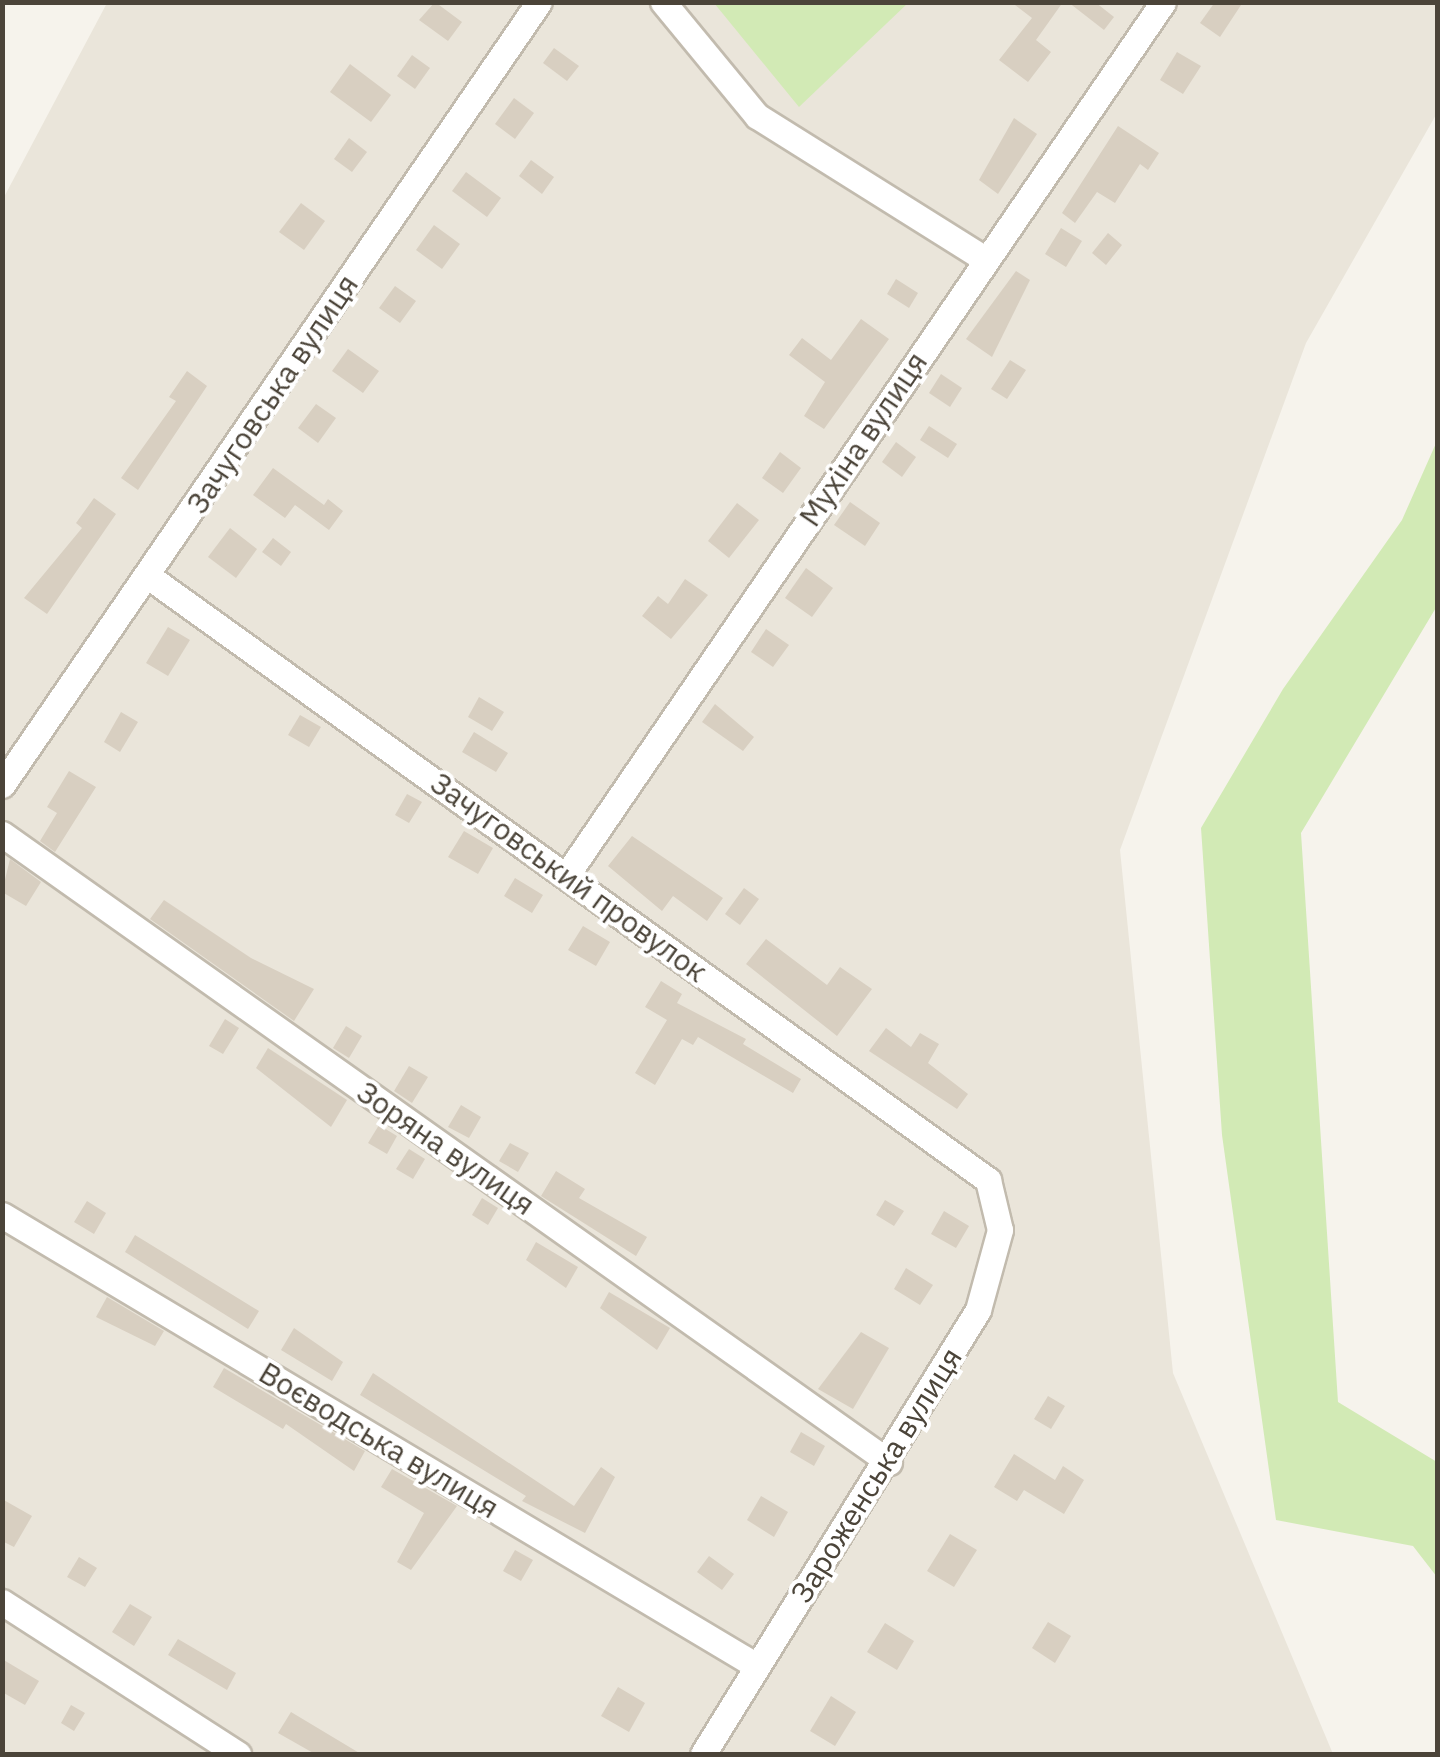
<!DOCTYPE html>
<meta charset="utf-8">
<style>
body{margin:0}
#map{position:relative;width:1440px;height:1757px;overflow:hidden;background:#f6f3ec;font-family:"IBM Plex Sans",sans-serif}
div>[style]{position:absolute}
.residential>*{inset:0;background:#eae5da}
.green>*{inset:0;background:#d2eab5}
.building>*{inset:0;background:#d8cfc1}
.roads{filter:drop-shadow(2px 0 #c2bbae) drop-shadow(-2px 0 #c2bbae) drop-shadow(0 2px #c2bbae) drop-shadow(0 -2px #c2bbae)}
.minor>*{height:25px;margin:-12.5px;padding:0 12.5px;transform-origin:12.5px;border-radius:12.5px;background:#fff}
span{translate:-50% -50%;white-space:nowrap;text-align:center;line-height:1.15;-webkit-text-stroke:8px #fff;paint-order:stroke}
.street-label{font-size:30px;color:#4b4439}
.frame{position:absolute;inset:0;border:5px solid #4b4439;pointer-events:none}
</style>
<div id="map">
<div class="residential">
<i style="clip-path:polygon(107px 3px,1437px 3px,1437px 113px,1306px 343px,1120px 850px,1173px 1373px,1333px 1754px,3px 1754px,3px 199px)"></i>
</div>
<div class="green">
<i style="clip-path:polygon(714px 3px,908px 3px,799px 107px)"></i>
<i style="clip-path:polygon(1437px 441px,1437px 606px,1301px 833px,1338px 1402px,1437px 1462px,1437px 1577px,1413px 1546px,1276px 1520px,1222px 1135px,1201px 828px,1283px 689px,1402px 520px)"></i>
</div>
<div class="building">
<i style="clip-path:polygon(435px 2px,462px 22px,448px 41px,419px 20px)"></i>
<i style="clip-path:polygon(1011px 2px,1063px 2px,1036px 40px,1051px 52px,1028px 82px,999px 60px,1032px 18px)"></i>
<i style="clip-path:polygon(1068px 2px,1095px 2px,1114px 17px,1104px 30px)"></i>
<i style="clip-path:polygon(1215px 2px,1243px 2px,1220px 37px,1200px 23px)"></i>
<i style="clip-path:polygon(554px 48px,579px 66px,567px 81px,543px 63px)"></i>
<i style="clip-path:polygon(1177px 52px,1201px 66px,1183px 94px,1160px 80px)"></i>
<i style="clip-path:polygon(412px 55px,430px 68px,415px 89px,397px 76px)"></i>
<i style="clip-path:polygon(350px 64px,391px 95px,371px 122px,330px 92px)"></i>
<i style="clip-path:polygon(514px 98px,534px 113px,515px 139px,495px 124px)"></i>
<i style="clip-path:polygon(1014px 118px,1037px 134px,998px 194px,979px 180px)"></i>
<i style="clip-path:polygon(1118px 126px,1159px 153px,1148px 170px,1140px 164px,1115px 203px,1097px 192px,1075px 223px,1062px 213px)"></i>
<i style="clip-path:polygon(349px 138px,367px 152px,352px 172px,334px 159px)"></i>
<i style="clip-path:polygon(531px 160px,554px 177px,542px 194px,519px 176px)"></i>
<i style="clip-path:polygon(466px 172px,501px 198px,487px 217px,452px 191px)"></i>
<i style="clip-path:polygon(301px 203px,325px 221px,304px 250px,279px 232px)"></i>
<i style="clip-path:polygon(434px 225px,460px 244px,442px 269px,416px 250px)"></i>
<i style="clip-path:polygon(1061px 228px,1082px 241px,1066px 267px,1045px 254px)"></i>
<i style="clip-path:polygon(1108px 233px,1122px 245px,1106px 265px,1092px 253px)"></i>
<i style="clip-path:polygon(1016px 271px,1030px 280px,992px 357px,966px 339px)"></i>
<i style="clip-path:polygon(896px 279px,918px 293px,909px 308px,887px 294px)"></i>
<i style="clip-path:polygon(395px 286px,416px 301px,400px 323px,379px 308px)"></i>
<i style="clip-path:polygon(861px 319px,889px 339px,824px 429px,804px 416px,825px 382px,789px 355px,802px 338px,831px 360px)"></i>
<i style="clip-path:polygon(348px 349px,379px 371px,363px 393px,332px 371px)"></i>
<i style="clip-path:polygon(1010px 360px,1026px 370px,1007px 399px,991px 389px)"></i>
<i style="clip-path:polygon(187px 371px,207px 386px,138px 490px,121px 478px,176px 401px,169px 397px)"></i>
<i style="clip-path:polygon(941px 374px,962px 388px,950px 407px,929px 393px)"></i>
<i style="clip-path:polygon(316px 404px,336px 418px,318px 443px,298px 428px)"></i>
<i style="clip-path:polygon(929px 426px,957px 444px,948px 458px,920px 440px)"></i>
<i style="clip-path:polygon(896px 442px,916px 457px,902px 477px,882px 462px)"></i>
<i style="clip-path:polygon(780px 452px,801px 468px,783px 493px,762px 478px)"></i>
<i style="clip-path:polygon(273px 468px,324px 505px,328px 499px,343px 511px,329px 530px,295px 505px,285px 518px,253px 495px)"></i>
<i style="clip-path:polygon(94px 498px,116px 514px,47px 614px,24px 598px,82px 528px,76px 523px)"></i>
<i style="clip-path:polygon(850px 502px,880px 523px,865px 546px,834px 525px)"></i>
<i style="clip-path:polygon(737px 503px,759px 520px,729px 558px,708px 541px)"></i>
<i style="clip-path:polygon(230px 528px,257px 549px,236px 578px,208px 557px)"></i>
<i style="clip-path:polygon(273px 538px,291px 552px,281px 566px,262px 552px)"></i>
<i style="clip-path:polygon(806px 568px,833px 588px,812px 617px,785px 598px)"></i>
<i style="clip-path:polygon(685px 579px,708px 595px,671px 639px,642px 616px,658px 596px,668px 604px)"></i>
<i style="clip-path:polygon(168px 627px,190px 640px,168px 676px,146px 663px)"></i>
<i style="clip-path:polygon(766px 629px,789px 645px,773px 667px,751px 652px)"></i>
<i style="clip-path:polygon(479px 697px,504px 712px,492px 731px,468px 717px)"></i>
<i style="clip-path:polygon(715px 704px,754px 737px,743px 751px,702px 722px)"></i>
<i style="clip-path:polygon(121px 712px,138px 722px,120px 752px,104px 742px)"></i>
<i style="clip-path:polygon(300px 715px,321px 727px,309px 747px,288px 735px)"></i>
<i style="clip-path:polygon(474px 732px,508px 753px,496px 772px,462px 752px)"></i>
<i style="clip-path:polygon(69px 771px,96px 787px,55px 852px,40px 841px,57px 813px,47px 807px)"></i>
<i style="clip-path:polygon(407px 794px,422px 802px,409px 823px,395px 815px)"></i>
<i style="clip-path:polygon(464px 831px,493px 848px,478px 874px,448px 857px)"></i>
<i style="clip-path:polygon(632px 836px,723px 898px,707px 921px,673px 896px,662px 911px,608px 866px)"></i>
<i style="clip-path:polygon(10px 859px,41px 882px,26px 906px,2px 892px)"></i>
<i style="clip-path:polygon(515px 878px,543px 895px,532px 913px,504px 896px)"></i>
<i style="clip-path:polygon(744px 888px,759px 899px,740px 925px,725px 914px)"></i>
<i style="clip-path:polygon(164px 900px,251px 958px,314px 989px,294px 1021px,150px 919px)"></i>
<i style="clip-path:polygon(583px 926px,610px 942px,596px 966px,568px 950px)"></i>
<i style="clip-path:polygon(766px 939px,827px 985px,840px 967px,872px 989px,837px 1036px,746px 964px)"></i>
<i style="clip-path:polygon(661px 981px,682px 994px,677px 1003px,746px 1039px,743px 1044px,801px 1079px,793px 1093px,698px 1037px,693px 1045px,682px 1039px,655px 1085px,635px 1073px,667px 1020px,645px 1007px)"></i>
<i style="clip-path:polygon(225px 1019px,239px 1028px,223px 1054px,209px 1046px)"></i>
<i style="clip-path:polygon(346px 1026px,362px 1036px,349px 1058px,333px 1048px)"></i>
<i style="clip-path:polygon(886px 1028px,911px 1047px,920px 1033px,939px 1044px,928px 1063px,968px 1094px,957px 1109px,869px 1051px)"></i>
<i style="clip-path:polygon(268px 1048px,347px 1100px,331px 1127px,256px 1068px)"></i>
<i style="clip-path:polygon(409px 1066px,428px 1077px,412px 1103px,394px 1091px)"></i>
<i style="clip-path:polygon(461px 1105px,481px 1117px,469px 1138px,448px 1127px)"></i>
<i style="clip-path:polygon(379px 1125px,397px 1136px,387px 1154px,368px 1143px)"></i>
<i style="clip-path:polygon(510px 1143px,529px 1153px,518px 1172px,499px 1161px)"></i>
<i style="clip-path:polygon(409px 1149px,425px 1159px,413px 1179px,396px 1169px)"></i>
<i style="clip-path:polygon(556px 1171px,585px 1189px,579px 1198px,647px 1237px,636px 1256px,541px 1196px)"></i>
<i style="clip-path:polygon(482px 1198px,498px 1208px,488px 1225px,472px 1215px)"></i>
<i style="clip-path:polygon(885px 1200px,904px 1211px,894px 1226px,876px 1215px)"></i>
<i style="clip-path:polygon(87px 1201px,106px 1213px,94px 1234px,74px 1222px)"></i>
<i style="clip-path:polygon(944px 1211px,969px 1226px,956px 1248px,931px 1234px)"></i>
<i style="clip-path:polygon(135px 1235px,259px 1311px,248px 1329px,125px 1252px)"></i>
<i style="clip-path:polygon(536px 1242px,578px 1267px,566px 1288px,526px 1260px)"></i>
<i style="clip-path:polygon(906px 1268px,933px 1285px,920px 1305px,894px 1289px)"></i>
<i style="clip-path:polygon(609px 1292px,670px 1328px,657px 1350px,600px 1308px)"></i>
<i style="clip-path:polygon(107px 1297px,164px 1331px,155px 1346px,96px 1317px)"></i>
<i style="clip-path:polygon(294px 1328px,343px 1362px,332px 1381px,281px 1350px)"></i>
<i style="clip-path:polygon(861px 1332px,889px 1348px,853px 1409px,818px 1389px)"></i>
<i style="clip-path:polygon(224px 1368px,365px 1451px,354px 1471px,286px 1424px,283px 1429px,213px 1387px)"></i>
<i style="clip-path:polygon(373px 1373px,574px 1506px,601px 1467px,615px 1477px,585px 1533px,522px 1501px,526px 1496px,360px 1395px)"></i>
<i style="clip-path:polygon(1048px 1396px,1065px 1406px,1051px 1429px,1034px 1419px)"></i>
<i style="clip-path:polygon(801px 1432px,825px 1446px,814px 1466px,790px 1452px)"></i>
<i style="clip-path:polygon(1014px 1454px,1055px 1480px,1063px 1466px,1084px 1480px,1064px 1514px,1024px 1490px,1017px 1501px,994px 1487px)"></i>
<i style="clip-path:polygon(392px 1469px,457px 1506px,411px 1570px,397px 1562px,424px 1513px,381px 1487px)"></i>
<i style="clip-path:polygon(761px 1496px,788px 1512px,774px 1537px,747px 1520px)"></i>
<i style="clip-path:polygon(2px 1499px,32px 1516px,14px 1547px,2px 1541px)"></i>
<i style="clip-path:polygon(950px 1534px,977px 1550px,954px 1587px,927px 1571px)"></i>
<i style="clip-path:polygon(515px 1550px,533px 1560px,521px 1581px,503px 1571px)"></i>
<i style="clip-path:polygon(709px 1556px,734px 1574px,722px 1590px,697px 1572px)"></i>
<i style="clip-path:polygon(79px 1557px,97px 1568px,85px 1587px,67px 1577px)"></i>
<i style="clip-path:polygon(130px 1604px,152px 1617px,134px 1646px,112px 1632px)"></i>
<i style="clip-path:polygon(1048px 1622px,1071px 1636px,1055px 1663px,1032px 1648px)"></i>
<i style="clip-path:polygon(885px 1623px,914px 1641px,897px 1670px,867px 1652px)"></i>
<i style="clip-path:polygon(178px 1639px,236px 1673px,227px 1690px,168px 1655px)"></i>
<i style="clip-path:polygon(2px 1659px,39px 1681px,25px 1705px,2px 1692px)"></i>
<i style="clip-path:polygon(618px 1687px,645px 1703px,629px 1732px,601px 1716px)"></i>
<i style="clip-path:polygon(831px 1696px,856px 1712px,835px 1746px,810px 1731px)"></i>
<i style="clip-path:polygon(71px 1705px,85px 1713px,74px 1731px,61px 1723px)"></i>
<i style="clip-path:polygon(291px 1712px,361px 1754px,315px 1754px,278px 1733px)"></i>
</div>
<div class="roads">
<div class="minor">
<i style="left:663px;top:2px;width:148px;rotate:50.5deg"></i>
<i style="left:757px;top:116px;width:269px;rotate:32.1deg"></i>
<i style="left:148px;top:576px;width:1035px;rotate:35.72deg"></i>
<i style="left:988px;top:1180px;width:51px;rotate:76.5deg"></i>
<i style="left:1000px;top:1230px;width:83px;rotate:105.4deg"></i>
<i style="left:978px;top:1310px;width:522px;rotate:121.77deg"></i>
<i style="left:2px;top:785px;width:949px;rotate:-55.56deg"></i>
<i style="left:2px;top:834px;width:1087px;rotate:35.3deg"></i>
<i style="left:566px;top:876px;width:1058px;rotate:-55.66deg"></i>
<i style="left:2px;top:1215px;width:877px;rotate:30.86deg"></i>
<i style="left:2px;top:1602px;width:281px;rotate:32.8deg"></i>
</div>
</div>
<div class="street-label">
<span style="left:272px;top:394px;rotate:-56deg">Зачуговська вулиця</span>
<span style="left:863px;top:439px;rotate:-56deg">Мухіна вулиця</span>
<span style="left:569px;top:877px;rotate:36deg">Зачуговський провулок</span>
<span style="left:446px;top:1148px;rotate:35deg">Зоряна вулиця</span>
<span style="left:379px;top:1440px;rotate:31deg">Воєводська вулиця</span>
<span style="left:876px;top:1475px;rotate:-58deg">Зароженська вулиця</span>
</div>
<div class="frame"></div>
</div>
